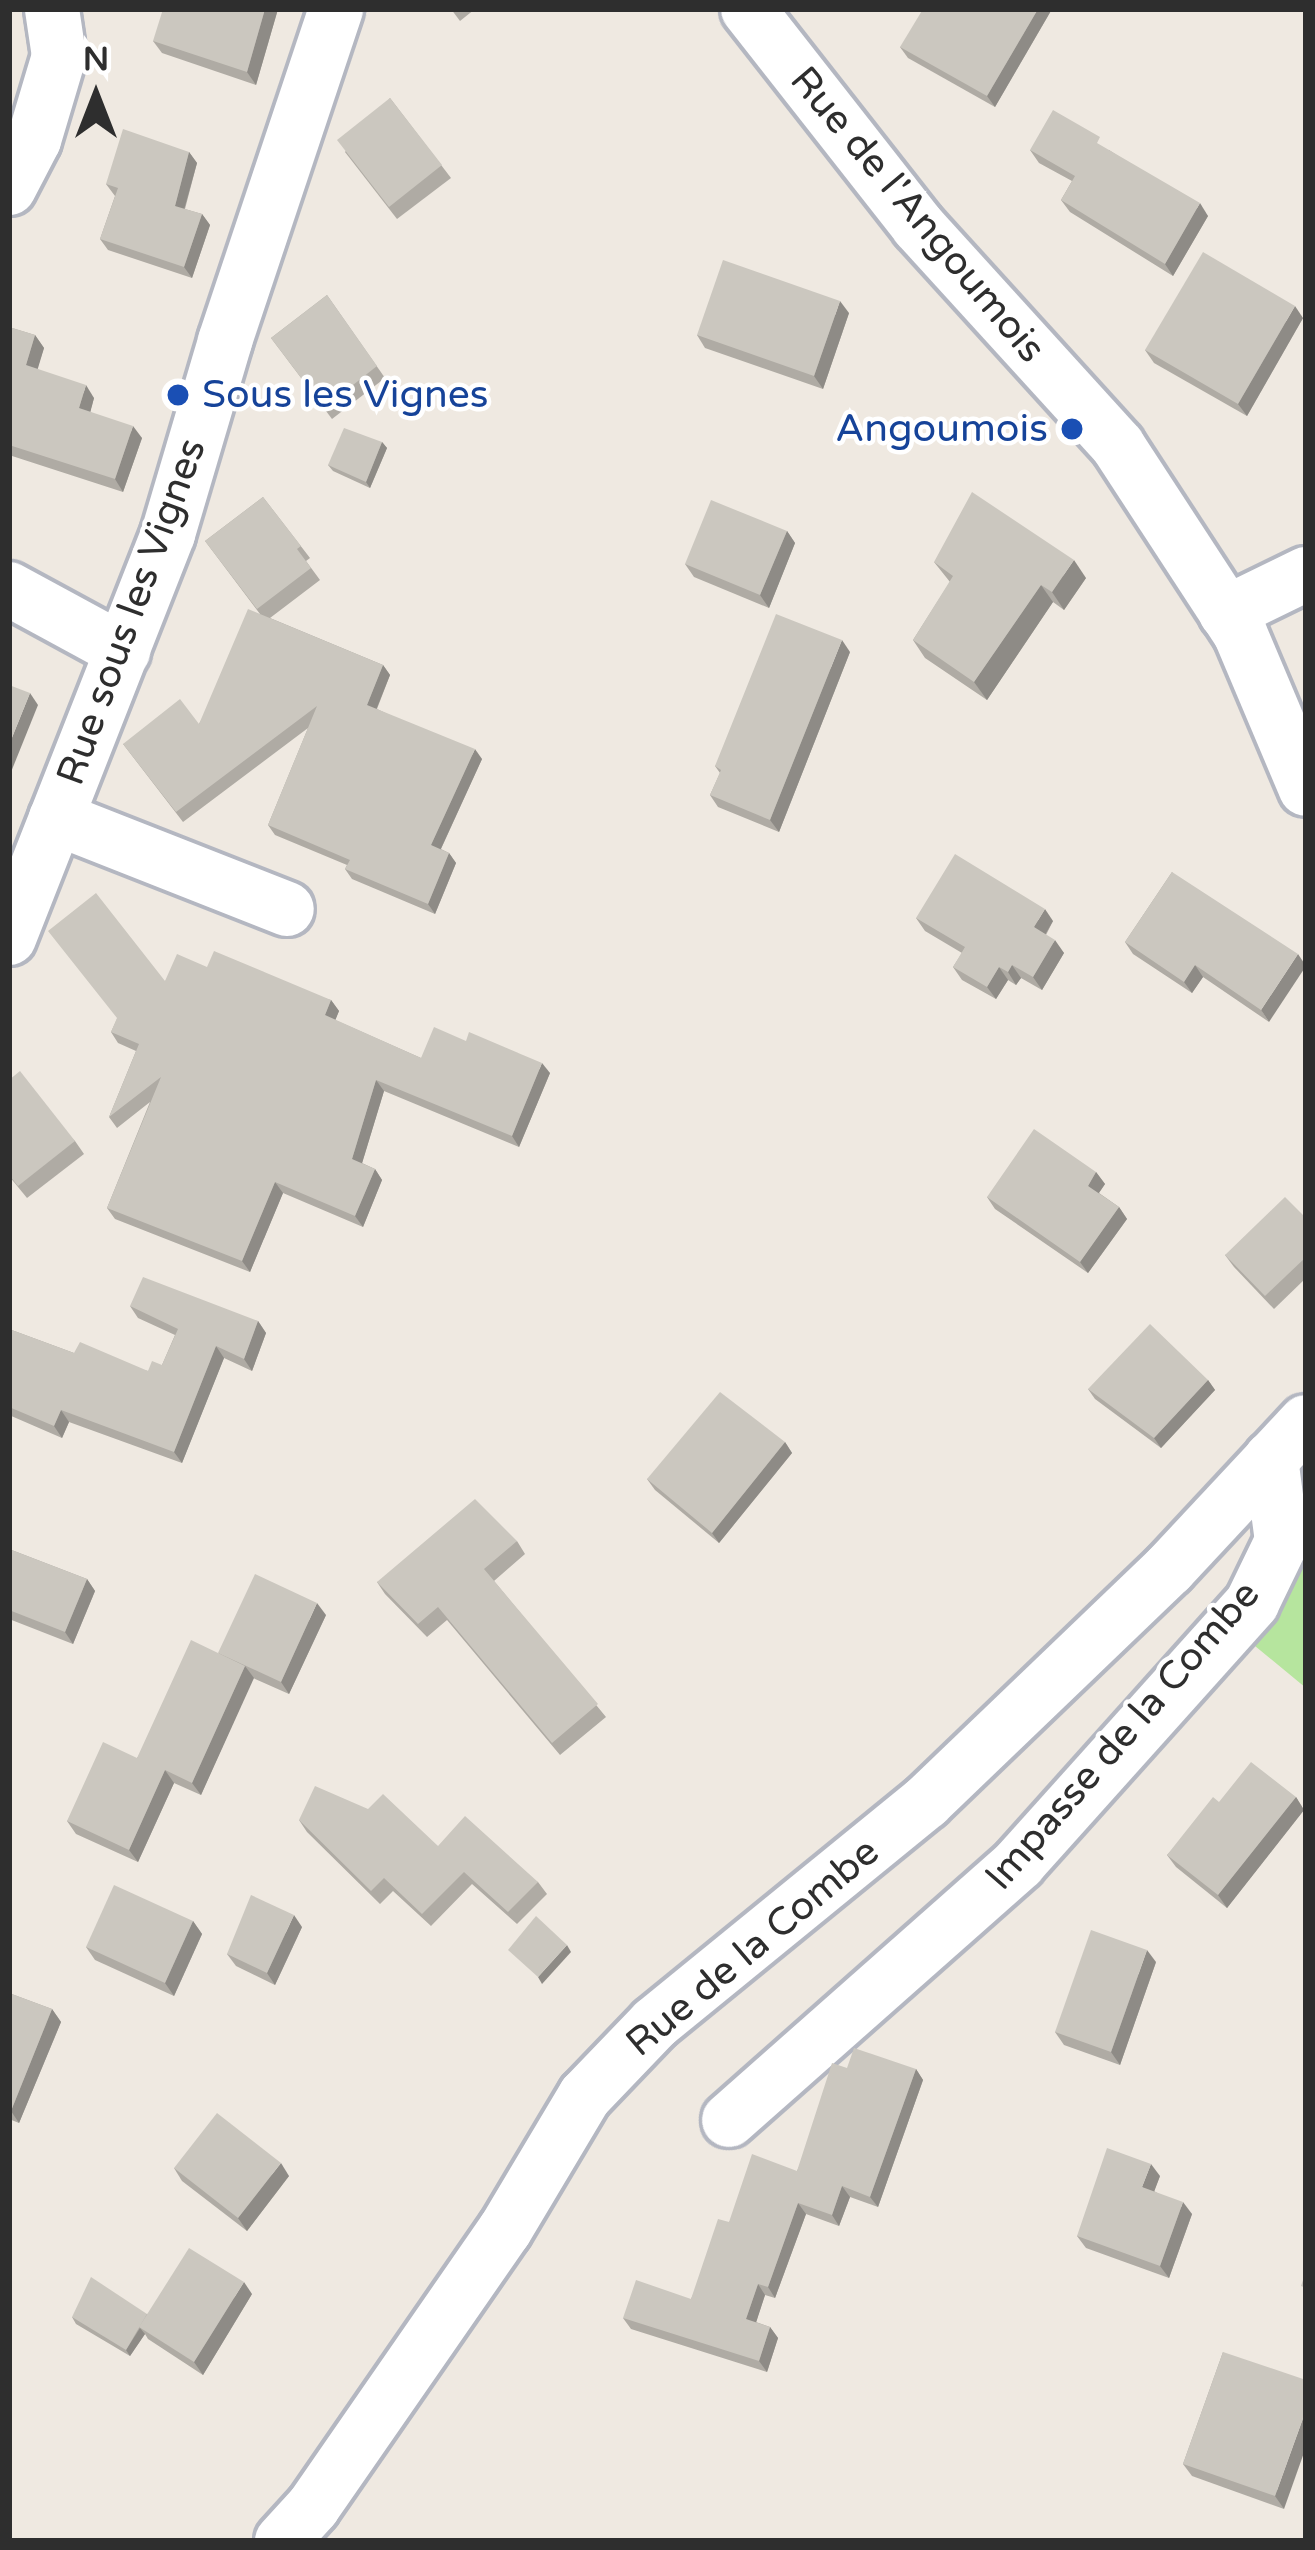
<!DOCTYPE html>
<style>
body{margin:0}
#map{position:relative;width:1315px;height:2550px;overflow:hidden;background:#efe9e1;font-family:"Varela Round",sans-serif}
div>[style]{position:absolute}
.green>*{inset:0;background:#b6e59e}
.roads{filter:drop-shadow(3px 0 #b4b7c1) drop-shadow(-3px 0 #b4b7c1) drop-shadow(0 3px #b4b7c1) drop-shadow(0 -3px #b4b7c1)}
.street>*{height:54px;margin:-27px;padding:0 27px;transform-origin:27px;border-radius:27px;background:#fff}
.wall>*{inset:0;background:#afaba4}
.shaded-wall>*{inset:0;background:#8e8b86}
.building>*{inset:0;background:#cbc7bf}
.dots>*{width:33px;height:33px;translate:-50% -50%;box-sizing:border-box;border:6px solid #fff;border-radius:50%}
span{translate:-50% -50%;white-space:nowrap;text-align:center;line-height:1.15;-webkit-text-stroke:9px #fff;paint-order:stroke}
.street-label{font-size:39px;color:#2e2e2e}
.transit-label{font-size:39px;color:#164399}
.left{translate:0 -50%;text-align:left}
.right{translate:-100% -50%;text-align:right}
.frame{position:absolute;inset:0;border:12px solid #2e2e2e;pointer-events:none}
.north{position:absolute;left:36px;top:36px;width:120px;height:120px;-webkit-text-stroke:9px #fff;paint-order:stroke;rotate:0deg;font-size:33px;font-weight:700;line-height:48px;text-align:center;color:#2e2e2e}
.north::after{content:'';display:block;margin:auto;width:42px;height:54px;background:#2e2e2e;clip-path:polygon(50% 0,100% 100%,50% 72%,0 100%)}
</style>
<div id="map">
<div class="green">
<i style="clip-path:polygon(1306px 1513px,1306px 1688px,1255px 1646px,1300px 1551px)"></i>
</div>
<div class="roads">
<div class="street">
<i style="left:748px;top:9px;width:276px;rotate:51.9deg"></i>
<i style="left:918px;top:226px;width:297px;rotate:47.7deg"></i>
<i style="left:1118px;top:446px;width:223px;rotate:56.9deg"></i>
<i style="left:1240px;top:633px;width:169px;rotate:67.1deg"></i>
<i style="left:9px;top:188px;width:54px;rotate:-62.5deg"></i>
<i style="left:34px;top:140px;width:88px;rotate:-73.4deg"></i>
<i style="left:59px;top:56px;width:48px;rotate:-98.5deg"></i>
<i style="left:9px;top:589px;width:130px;rotate:28.5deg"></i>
<i style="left:1226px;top:613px;width:89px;rotate:-26deg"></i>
<i style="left:56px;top:818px;width:248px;rotate:21.5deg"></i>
<i style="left:9px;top:938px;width:434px;rotate:-68.5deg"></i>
<i style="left:168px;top:534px;width:201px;rotate:-73.5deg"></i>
<i style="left:225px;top:341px;width:350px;rotate:-71.5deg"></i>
<i style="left:729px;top:2120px;width:387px;rotate:-41.5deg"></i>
<i style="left:1019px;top:1863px;width:349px;rotate:-48.1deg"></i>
<i style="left:1252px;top:1603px;width:69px;rotate:-64.2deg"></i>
<i style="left:1282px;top:1541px;width:83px;rotate:-97.6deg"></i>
<i style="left:282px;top:2541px;width:46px;rotate:-47.6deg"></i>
<i style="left:313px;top:2507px;width:337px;rotate:-55.3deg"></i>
<i style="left:505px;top:2230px;width:156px;rotate:-59.2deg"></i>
<i style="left:585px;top:2096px;width:101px;rotate:-46.2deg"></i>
<i style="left:655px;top:2023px;width:350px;rotate:-39.2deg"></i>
<i style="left:926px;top:1802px;width:337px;rotate:-43.8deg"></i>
<i style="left:1169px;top:1569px;width:201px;rotate:-47deg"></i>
</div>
</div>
<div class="wall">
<i style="clip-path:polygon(278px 9px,256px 85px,162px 53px,153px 41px)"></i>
<i style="clip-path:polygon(451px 9px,475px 9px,460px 21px)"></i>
<i style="clip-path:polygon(1052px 9px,995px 107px,908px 58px,900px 47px)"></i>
<i style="clip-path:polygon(390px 98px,451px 178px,397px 219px,345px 152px)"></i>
<i style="clip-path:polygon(1030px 150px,1109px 150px,1208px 216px,1173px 276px,1070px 212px,1061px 200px,1072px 181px,1039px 163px)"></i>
<i style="clip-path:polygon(189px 152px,197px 163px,185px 209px,202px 214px,210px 225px,192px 278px,108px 250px,100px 239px,115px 196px,106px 184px)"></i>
<i style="clip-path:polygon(327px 295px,385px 378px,332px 419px,271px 338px)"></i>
<i style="clip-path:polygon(849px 313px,823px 389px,705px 348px,697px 335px)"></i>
<i style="clip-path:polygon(1303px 318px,1247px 416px,1154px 363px,1145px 350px)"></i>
<i style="clip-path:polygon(9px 327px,35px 335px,44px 348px,37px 369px,94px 398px,90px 412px,142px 438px,123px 492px,9px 455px)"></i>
<i style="clip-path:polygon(382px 442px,387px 448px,370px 488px,333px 471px,328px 465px)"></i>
<i style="clip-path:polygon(263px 497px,310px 558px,306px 561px,320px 580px,270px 618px,383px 665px,390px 675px,377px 709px,482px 759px,441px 849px,449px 853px,456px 863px,435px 914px,352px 879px,345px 869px,347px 865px,275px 835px,268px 825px,308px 728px,183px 822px,123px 744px,199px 724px,260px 614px,205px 541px)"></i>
<i style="clip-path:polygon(787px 531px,795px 543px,769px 608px,694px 577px,685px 564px)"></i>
<i style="clip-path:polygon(934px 562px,1086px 578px,1064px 610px,1053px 602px,987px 700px,925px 658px,913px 640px,950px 582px)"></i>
<i style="clip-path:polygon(850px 652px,779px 832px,718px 807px,710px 795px,720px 773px,715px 766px)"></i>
<i style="clip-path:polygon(1172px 872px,1269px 1022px,1203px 977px,1192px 993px,1133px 954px,1125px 942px)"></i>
<i style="clip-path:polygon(916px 918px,1053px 921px,1046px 935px,1064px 953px,1042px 990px,1021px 978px,1016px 985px,1008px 980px,996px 999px,962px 980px,953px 967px,962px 953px,925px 931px)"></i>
<i style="clip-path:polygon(207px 967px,331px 1000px,339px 1011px,335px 1020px,421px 1058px,466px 1041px,550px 1073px,519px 1147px,384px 1091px,362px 1163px,375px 1169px,382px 1180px,363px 1227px,283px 1193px,250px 1272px,115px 1219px,107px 1208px,150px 1102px,117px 1128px,109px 1117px,136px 1051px,118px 1043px,111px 1032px,117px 1019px,165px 981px)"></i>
<i style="clip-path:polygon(9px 1080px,75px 1141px,84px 1154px,27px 1198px,9px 1176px)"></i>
<i style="clip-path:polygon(1096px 1172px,1105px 1184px,1099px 1193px,1119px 1207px,1127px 1219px,1088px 1273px,995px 1209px,987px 1197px)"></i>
<i style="clip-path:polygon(1306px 1218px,1306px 1278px,1274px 1309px,1234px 1267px,1225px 1255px)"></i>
<i style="clip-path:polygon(130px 1306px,258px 1321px,266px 1333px,252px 1371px,224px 1358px,182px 1463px,69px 1422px,62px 1438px,9px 1415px,9px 1329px,74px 1353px,148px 1371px,162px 1365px,175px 1335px,138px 1318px)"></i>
<i style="clip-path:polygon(1208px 1380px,1215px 1390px,1161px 1448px,1095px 1399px,1088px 1389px)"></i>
<i style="clip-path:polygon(785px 1442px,792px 1453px,719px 1543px,655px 1490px,647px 1479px)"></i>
<i style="clip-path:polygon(517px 1541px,525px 1554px,494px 1581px,606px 1717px,560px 1755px,447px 1620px,427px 1637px,385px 1594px,377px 1582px)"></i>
<i style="clip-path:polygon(9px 1549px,87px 1579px,95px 1591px,73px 1644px,9px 1619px)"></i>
<i style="clip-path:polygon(326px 1615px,289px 1694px,253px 1678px,201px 1795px,174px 1783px,138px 1862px,76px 1834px,67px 1821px,137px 1758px,219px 1653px)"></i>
<i style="clip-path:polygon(1296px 1797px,1304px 1810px,1227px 1908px,1176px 1867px,1167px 1855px,1219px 1802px)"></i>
<i style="clip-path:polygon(299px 1820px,438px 1846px,538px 1882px,547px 1894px,517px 1924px,472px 1884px,431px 1926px,393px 1891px,380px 1904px,307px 1832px)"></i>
<i style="clip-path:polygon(193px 1921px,202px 1934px,174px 1996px,95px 1960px,86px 1947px)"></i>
<i style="clip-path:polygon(302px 1927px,275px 1985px,236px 1966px,227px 1954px)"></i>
<i style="clip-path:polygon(1156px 1962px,1120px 2065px,1064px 2045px,1055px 2032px)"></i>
<i style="clip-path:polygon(9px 1993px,52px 2009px,61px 2022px,19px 2123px,9px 2119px)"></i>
<i style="clip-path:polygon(847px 2068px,916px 2069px,923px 2080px,878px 2207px,850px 2197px,839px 2226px,806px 2214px,775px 2298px,765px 2295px,756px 2322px,770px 2327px,778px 2338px,767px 2372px,631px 2329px,623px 2318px,691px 2299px,729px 2222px,797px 2171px)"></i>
<i style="clip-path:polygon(174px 2168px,289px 2176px,247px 2231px,182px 2181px)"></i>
<i style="clip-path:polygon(1160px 2176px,1154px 2191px,1192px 2214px,1169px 2278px,1086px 2248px,1077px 2236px)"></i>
<i style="clip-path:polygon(252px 2294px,203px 2375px,148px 2339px,145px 2334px,130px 2356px,76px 2324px,72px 2317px,147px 2314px)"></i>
<i style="clip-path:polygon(1223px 2352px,1284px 2509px,1192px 2476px,1183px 2464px)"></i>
</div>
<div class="shaded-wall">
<i style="clip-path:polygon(265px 9px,278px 9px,256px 85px,247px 72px)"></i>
<i style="clip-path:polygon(1038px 9px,1052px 9px,995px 107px,987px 96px)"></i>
<i style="clip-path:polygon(189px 152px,197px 163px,182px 217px,175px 206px)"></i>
<i style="clip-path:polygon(1200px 203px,1208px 216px,1173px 276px,1165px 264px)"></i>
<i style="clip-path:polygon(202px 214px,210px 225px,192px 278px,184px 267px)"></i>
<i style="clip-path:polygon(840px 301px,849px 313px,823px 389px,814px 376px)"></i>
<i style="clip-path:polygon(1295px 306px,1303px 318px,1247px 416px,1238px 404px)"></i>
<i style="clip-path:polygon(35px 335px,44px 348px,35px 378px,26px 365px)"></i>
<i style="clip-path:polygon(86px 385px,94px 398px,88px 421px,79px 408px)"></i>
<i style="clip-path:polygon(133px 426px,142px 438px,123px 492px,115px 479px)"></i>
<i style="clip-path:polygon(382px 442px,387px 448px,370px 488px,366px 482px)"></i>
<i style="clip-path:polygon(787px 531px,795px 543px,769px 608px,760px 595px)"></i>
<i style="clip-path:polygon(1074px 560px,1086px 578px,1064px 610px,1052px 592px)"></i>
<i style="clip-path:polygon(1041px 585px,1053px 602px,987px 700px,974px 682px)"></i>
<i style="clip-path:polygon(842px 640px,850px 652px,779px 832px,770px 820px)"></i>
<i style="clip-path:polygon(383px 665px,390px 675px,374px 715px,367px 705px)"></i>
<i style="clip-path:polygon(30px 693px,38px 705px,9px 777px,9px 745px)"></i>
<i style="clip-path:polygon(475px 749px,482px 759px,438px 855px,431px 845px)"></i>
<i style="clip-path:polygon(449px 853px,456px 863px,435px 914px,428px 904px)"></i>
<i style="clip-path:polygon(1045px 909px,1053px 921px,1042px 940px,1034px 927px)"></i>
<i style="clip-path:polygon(1055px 940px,1064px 953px,1042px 990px,1033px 977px)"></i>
<i style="clip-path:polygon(1298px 954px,1306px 966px,1269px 1022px,1261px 1010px)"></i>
<i style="clip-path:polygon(1012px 965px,1021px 978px,1016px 985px,1008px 972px)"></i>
<i style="clip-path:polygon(1195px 965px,1203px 977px,1192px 993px,1184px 982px)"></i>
<i style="clip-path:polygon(999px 967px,1008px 980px,996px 999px,987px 987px)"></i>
<i style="clip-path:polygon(331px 1000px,339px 1011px,333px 1026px,325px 1015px)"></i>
<i style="clip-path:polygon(542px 1063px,550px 1073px,519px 1147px,512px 1136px)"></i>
<i style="clip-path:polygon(376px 1080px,384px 1091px,360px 1170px,352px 1159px)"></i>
<i style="clip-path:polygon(375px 1169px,382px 1180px,363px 1227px,355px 1216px)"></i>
<i style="clip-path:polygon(1096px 1172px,1105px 1184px,1096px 1197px,1088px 1186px)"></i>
<i style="clip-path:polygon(275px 1182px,283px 1193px,250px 1272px,242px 1261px)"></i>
<i style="clip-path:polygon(1119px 1207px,1127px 1219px,1088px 1273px,1080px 1262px)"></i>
<i style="clip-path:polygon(258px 1321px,266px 1333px,252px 1371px,244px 1359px)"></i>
<i style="clip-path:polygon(216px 1346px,224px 1358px,182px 1463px,174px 1452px)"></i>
<i style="clip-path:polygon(1208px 1380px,1215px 1390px,1161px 1448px,1154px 1438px)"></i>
<i style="clip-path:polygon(61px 1410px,69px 1422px,62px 1438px,54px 1426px)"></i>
<i style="clip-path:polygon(785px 1442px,792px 1453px,719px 1543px,712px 1533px)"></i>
<i style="clip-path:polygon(87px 1579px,95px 1591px,73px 1644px,65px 1632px)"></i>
<i style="clip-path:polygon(317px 1603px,326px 1615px,289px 1694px,281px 1682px)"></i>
<i style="clip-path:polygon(245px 1666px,254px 1678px,201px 1795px,192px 1783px)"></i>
<i style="clip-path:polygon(165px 1770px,174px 1783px,138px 1862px,129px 1850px)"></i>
<i style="clip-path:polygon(1296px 1797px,1304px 1810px,1227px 1908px,1218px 1895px)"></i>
<i style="clip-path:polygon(294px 1915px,302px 1927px,275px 1985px,267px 1973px)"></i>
<i style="clip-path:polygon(193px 1921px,202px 1934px,174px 1996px,165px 1983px)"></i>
<i style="clip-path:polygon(567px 1945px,571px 1952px,542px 1984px,538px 1977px)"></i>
<i style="clip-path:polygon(1147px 1950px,1156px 1962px,1120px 2065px,1111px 2052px)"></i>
<i style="clip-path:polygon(52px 2009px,61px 2022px,19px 2123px,11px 2111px)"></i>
<i style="clip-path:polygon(916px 2069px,923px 2080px,878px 2207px,870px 2197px)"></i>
<i style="clip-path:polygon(281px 2163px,289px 2176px,247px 2231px,238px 2218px)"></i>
<i style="clip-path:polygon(1151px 2164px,1160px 2176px,1151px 2200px,1142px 2187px)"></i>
<i style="clip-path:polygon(842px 2186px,850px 2197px,839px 2226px,832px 2215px)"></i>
<i style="clip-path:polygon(1183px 2202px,1192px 2214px,1169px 2278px,1160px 2266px)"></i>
<i style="clip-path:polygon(798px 2203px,806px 2214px,775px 2298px,768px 2287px)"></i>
<i style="clip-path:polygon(244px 2282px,252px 2294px,203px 2375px,194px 2362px)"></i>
<i style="clip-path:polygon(758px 2284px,765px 2295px,754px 2329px,746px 2319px)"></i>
<i style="clip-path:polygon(770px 2327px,778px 2338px,767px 2372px,759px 2361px)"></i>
<i style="clip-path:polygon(140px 2328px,145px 2334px,130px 2356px,126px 2350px)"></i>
<i style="clip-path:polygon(1306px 2410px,1306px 2447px,1284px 2509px,1275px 2496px)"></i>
</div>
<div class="building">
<i style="clip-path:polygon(163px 9px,265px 9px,247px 72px,153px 41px)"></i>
<i style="clip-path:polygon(923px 9px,1038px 9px,987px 96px,900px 47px)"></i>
<i style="clip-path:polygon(390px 98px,442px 165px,389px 207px,337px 140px)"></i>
<i style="clip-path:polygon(1053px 110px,1100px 137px,1097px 143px,1200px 203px,1165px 264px,1061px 200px,1075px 176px,1030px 150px)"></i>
<i style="clip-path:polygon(123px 129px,189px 152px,175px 206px,202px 214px,184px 267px,100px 239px,118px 188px,106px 184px)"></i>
<i style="clip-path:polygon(1203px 252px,1295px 306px,1238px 404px,1145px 350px)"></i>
<i style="clip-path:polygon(723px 260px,840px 301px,814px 376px,697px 335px)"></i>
<i style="clip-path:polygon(327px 295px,377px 366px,324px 408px,271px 338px)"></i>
<i style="clip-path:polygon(9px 327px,35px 335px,26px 365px,86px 385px,79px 408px,133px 426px,115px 479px,9px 445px)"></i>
<i style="clip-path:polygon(344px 428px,382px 442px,366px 482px,328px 465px)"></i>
<i style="clip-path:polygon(972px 492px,1074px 560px,1052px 592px,1041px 585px,974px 682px,913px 640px,953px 576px,934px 562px)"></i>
<i style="clip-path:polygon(263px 497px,301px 546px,297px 549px,311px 568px,257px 609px,205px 541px)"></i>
<i style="clip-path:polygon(711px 500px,787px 531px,760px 595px,685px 564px)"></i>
<i style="clip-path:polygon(248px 609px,383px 665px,367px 705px,475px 749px,431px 845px,449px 853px,428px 904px,345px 869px,350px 860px,268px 825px,317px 706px,176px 812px,123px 744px,180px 699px,199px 724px)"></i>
<i style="clip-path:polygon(776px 614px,842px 640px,770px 820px,710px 795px,721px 770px,715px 766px)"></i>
<i style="clip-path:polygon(9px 685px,30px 693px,9px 745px)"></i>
<i style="clip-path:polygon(955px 854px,1045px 909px,1034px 927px,1055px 940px,1033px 977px,1012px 965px,1008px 972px,999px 967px,987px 987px,953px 967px,965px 947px,916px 918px)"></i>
<i style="clip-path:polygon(1172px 872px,1298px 954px,1261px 1010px,1195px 965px,1184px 982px,1125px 942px)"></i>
<i style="clip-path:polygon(96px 893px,165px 981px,177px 954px,207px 967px,214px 951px,331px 1000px,325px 1015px,421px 1058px,434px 1027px,466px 1041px,469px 1032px,542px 1063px,512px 1136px,376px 1080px,352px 1159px,375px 1169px,355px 1216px,275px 1182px,242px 1261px,107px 1208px,161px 1077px,109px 1117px,139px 1044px,111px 1032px,117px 1018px,48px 931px)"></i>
<i style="clip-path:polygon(20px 1071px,75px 1141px,18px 1186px,9px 1175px,9px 1080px)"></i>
<i style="clip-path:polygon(1034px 1129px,1096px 1172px,1088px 1186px,1119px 1207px,1080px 1262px,987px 1197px)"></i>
<i style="clip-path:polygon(1285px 1197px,1306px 1218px,1306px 1257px,1265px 1296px,1225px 1255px)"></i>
<i style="clip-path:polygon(143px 1277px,258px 1321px,244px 1359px,216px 1346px,174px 1452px,61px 1410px,54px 1426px,9px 1407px,9px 1329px,74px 1353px,80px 1342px,148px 1371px,152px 1361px,162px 1365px,178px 1329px,130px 1306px)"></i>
<i style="clip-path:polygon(1150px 1324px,1208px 1380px,1154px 1438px,1088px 1389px)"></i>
<i style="clip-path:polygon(720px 1392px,785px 1442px,712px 1533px,647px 1479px)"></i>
<i style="clip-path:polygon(475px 1499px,517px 1541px,484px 1569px,598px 1704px,552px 1743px,438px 1607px,418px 1624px,377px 1582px)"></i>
<i style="clip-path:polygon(9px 1549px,87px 1579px,65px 1632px,9px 1610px)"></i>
<i style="clip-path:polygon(255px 1574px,317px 1603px,281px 1682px,218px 1653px)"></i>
<i style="clip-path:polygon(191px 1640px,245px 1666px,192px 1783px,165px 1770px,129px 1850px,67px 1821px,103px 1742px,137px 1758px)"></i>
<i style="clip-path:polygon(1251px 1762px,1296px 1797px,1218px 1895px,1167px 1855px,1213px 1797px,1219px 1802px)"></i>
<i style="clip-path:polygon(315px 1786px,368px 1809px,383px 1794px,438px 1846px,465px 1816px,538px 1882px,508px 1912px,464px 1872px,422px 1914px,384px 1878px,371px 1891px,299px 1820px)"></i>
<i style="clip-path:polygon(114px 1885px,193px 1921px,165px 1983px,86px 1947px)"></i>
<i style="clip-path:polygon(251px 1895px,294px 1915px,267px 1973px,227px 1954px)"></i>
<i style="clip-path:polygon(536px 1916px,567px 1945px,538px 1977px,508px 1950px)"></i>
<i style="clip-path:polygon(1091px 1930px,1147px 1950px,1111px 2052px,1055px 2032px)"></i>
<i style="clip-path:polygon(9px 1993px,52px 2009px,11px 2111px,9px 2110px)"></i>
<i style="clip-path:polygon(854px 2048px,916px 2069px,870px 2197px,842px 2186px,832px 2215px,798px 2203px,768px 2287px,758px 2284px,746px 2319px,770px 2327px,759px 2361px,623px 2318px,636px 2280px,691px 2299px,718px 2219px,729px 2222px,752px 2154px,797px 2171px,832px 2063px,847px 2068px)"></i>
<i style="clip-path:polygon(217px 2113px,281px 2163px,238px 2218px,174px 2168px)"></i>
<i style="clip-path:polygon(1107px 2148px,1151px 2164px,1142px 2187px,1183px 2202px,1160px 2266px,1077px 2236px)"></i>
<i style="clip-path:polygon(189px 2248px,244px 2282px,194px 2362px,139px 2327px)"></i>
<i style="clip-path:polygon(1306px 2271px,1306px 2288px,1301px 2286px)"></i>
<i style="clip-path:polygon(91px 2277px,147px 2314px,126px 2350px,72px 2317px)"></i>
<i style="clip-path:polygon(1223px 2352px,1306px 2380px,1306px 2410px,1275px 2496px,1183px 2464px)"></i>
</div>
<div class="dots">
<i style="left:178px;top:395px;background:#1a4fb4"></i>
<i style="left:1072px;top:429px;background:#1a4fb4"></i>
</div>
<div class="street-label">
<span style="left:917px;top:215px;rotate:50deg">Rue de l'Angoumois</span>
<span style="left:132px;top:612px;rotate:-70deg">Rue sous les Vignes</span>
<span style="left:1123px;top:1736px;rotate:-49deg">Impasse de la Combe</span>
<span style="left:753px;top:1948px;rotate:-40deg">Rue de la Combe</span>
</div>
<div class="transit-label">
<span class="left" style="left:202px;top:395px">Sous les Vignes</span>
<span class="right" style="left:1048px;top:429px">Angoumois</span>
</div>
<div class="frame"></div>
<div class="north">N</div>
</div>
